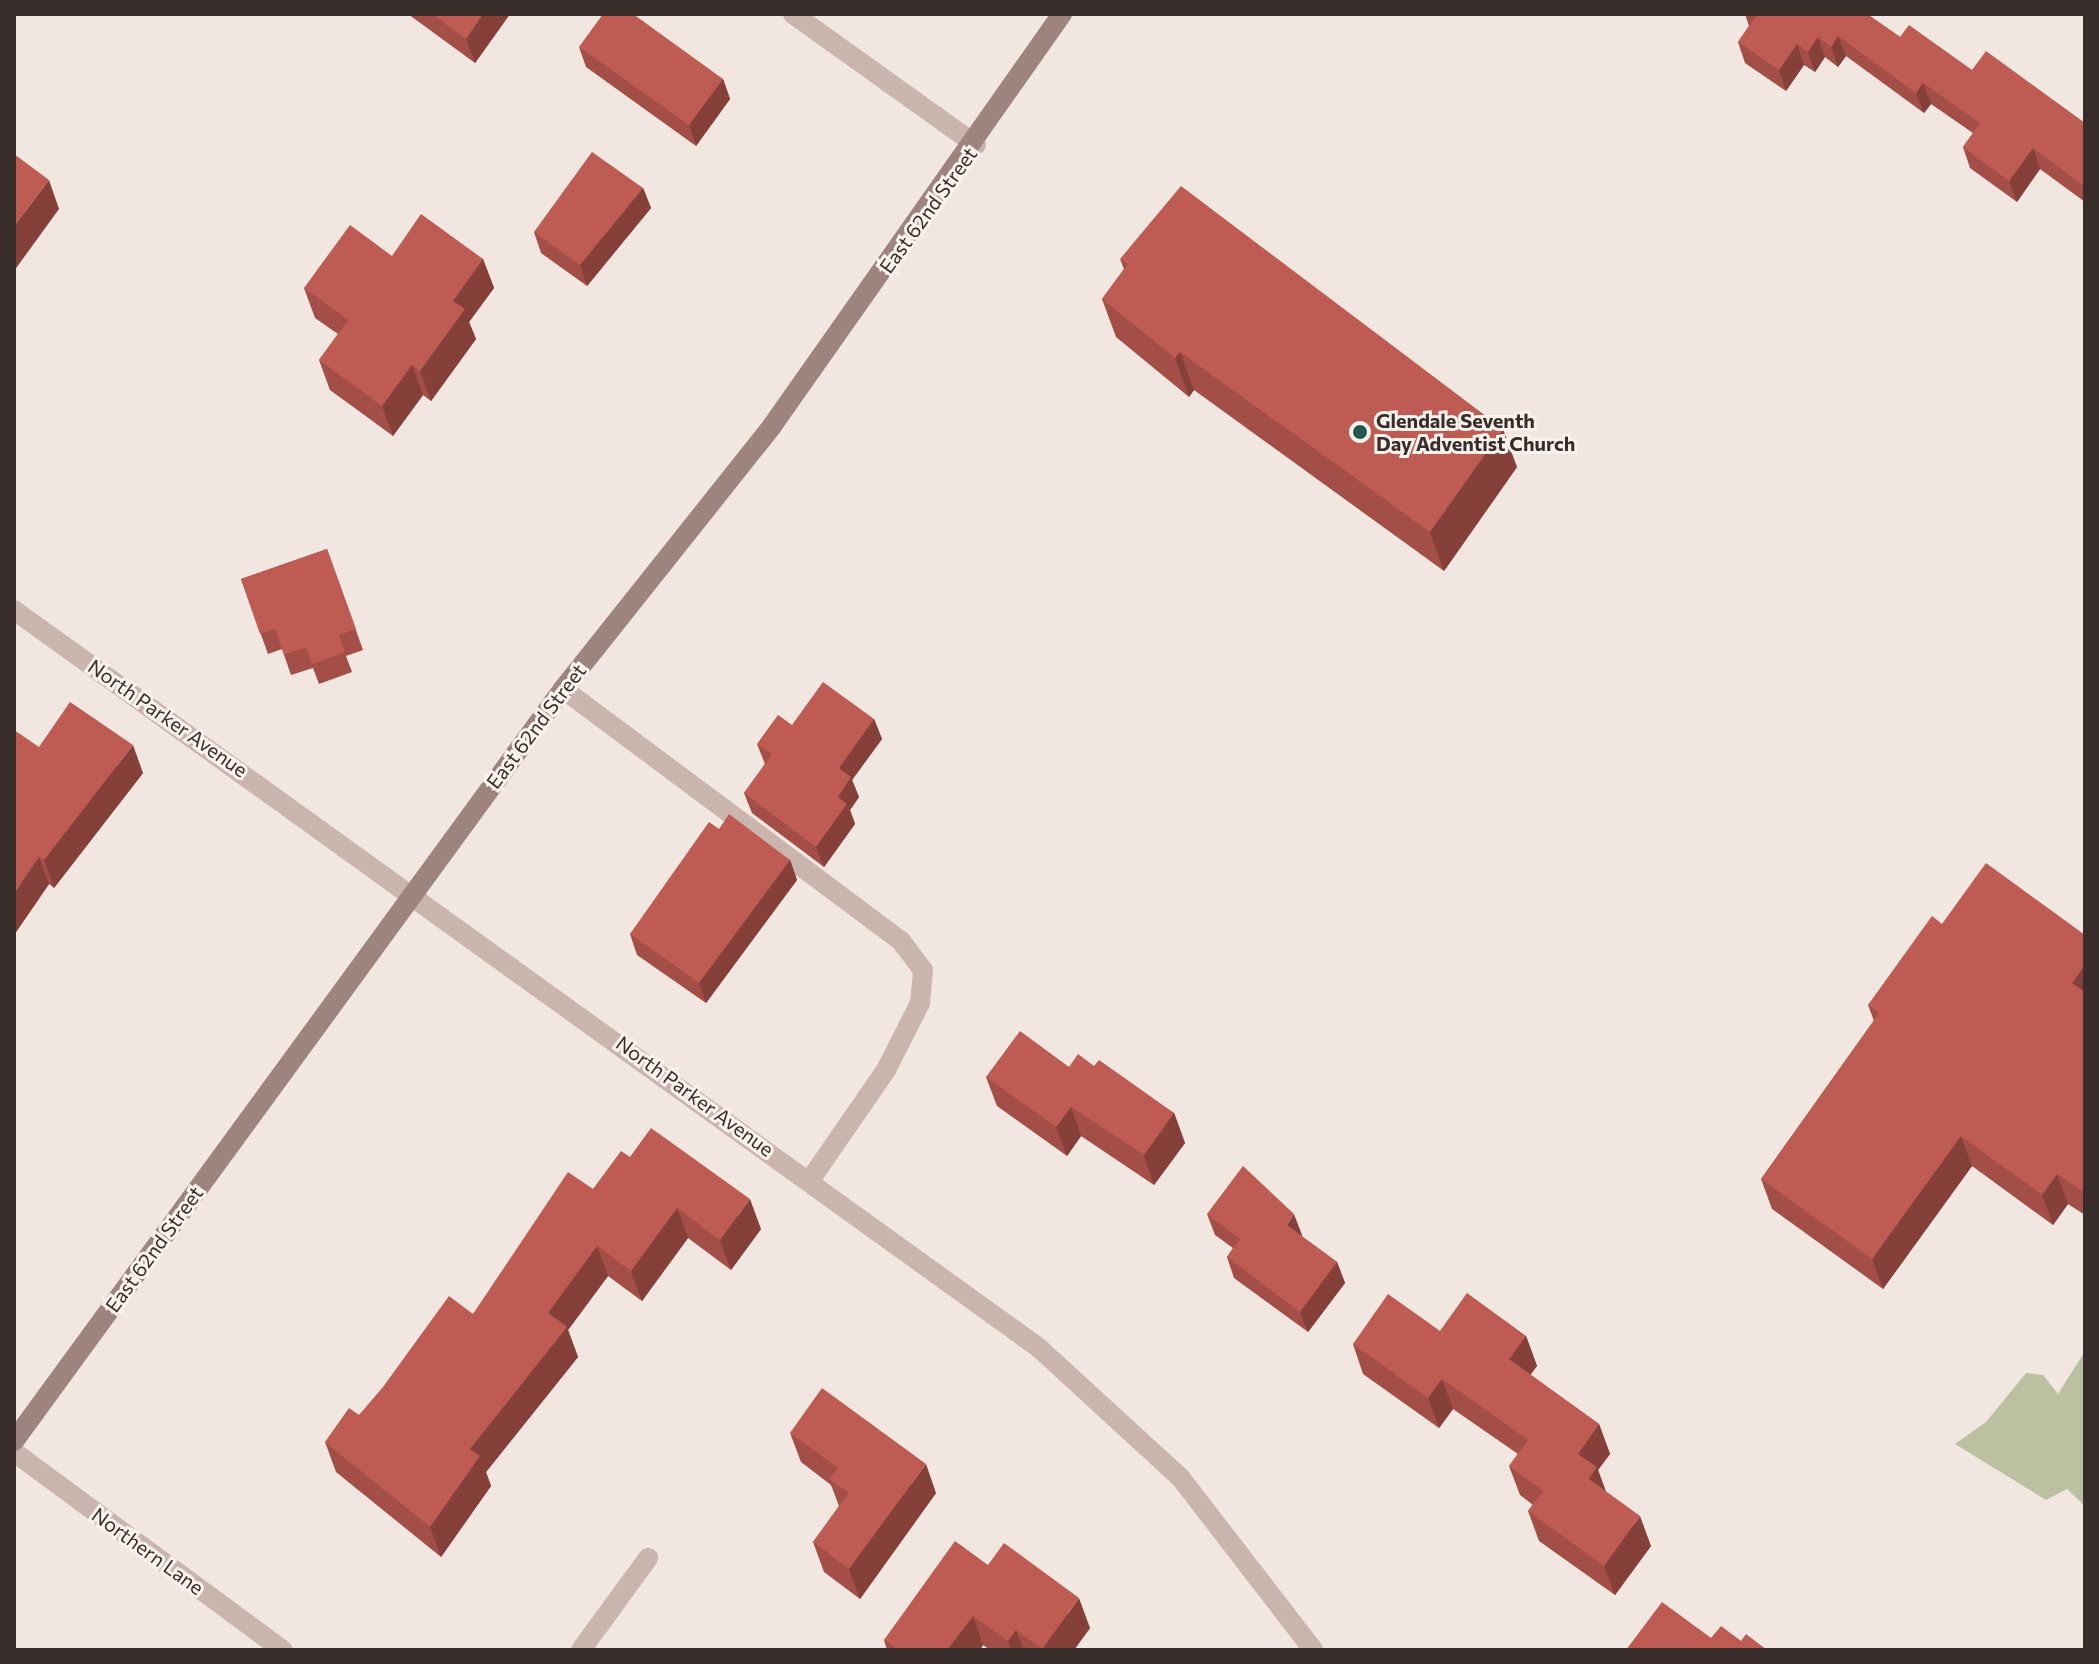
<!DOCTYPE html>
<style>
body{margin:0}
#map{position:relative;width:2099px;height:1664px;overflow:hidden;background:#f2e7e0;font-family:Commissioner,sans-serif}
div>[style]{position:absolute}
.green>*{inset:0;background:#bbc0a1}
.lane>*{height:20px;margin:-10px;padding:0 10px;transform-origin:10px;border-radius:10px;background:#c9b5ad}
.street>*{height:20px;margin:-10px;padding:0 10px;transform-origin:10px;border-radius:10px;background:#c9b5ad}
.secondary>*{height:20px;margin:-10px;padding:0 10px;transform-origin:10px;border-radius:10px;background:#9d847e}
.wall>*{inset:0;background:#a34e47}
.shaded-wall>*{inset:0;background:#854039}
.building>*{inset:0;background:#be5b52}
.dots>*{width:22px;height:22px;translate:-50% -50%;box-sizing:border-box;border:4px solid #f9f1ec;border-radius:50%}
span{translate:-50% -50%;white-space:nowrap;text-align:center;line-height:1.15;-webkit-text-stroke:6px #f9f1ec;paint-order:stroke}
.street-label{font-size:20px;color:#382d2b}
.poi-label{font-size:20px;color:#382d2b;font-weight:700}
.left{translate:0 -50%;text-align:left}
.frame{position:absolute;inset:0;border:16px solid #382d2b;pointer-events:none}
</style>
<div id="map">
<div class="green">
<i style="clip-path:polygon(2085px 1351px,2085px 1506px,2067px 1489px,2046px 1500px,1955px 1444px,1986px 1422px,2026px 1373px,2043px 1375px,2058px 1394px)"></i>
</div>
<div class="lane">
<i style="left:563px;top:689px;width:422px;rotate:36.7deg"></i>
<i style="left:901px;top:941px;width:36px;rotate:53deg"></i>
<i style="left:923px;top:970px;width:33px;rotate:95deg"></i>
<i style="left:920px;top:1003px;width:75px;rotate:116.9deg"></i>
<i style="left:886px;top:1070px;width:134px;rotate:124.6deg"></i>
</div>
<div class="street">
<i style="left:793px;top:14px;width:225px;rotate:35.6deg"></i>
<i style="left:14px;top:610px;width:1263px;rotate:35.75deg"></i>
<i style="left:1039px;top:1348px;width:191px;rotate:42.5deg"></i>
<i style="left:1180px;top:1477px;width:218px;rotate:52.4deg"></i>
<i style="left:14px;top:1452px;width:334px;rotate:36.4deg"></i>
<i style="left:581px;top:1650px;width:114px;rotate:-53.9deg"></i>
</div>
<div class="secondary">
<i style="left:14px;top:1441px;width:931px;rotate:-53.87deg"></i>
<i style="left:563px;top:689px;width:336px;rotate:-51.5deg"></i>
<i style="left:772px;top:426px;width:504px;rotate:-54.86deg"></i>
</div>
<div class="wall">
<i style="clip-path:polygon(408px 14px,510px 14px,475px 63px)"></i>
<i style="clip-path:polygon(1745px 14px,1867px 14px,1900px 37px,2085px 123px,2085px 202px,2040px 169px,2017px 202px,1970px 168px,1963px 147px,1973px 133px,1931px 104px,1924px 113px,1846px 56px,1838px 67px,1825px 57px,1815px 72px,1804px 65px,1786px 91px,1745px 63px,1738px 42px,1749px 26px)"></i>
<i style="clip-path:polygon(579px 47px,723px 79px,730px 99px,696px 146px,586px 67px)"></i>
<i style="clip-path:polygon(643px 188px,651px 208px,587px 286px,541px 253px,534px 232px)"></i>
<i style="clip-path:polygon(392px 256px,483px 259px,494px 288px,469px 322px,476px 339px,431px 401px,423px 395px,393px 436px,330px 390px,319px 360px,338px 334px,315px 318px,304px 288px)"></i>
<i style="clip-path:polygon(1120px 259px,1517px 467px,1444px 571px,1194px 390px,1189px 397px,1116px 337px,1102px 299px,1124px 269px)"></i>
<i style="clip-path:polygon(327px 549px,363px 650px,346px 656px,352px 672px,319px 684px,313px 668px,291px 675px,282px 649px,268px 654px,241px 579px)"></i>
<i style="clip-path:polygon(874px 719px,882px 739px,852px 780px,859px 797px,850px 810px,855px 824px,824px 867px,752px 813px,744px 793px,765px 764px,757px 744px,792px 725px)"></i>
<i style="clip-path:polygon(39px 747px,143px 773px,54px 888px,49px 884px,14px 935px)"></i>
<i style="clip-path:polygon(719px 829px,790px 860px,797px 880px,706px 1003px,637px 955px,630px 934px)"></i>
<i style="clip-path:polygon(1942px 924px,2085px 935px,2085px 1215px,2068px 1204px,2053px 1225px,1972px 1166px,1883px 1289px,1772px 1209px,1761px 1179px,1874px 1021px,1868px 1005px)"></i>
<i style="clip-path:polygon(1094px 1066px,1174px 1113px,1185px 1143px,1154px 1185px,1081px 1136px,1067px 1156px,997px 1106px,986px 1077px,1069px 1067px)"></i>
<i style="clip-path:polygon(630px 1157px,761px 1229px,731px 1270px,688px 1238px,642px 1301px,608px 1276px,568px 1330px,578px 1357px,486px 1472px,491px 1486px,441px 1557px,336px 1472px,325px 1442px,359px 1415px,473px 1314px,593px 1189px)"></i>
<i style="clip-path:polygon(1207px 1214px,1302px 1235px,1301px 1236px,1337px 1262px,1345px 1283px,1308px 1332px,1234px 1278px,1227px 1257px,1233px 1248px,1215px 1235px)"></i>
<i style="clip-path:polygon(1440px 1331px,1526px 1336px,1537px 1366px,1530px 1375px,1599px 1424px,1610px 1454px,1598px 1470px,1606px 1492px,1651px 1546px,1615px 1595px,1539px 1541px,1528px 1511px,1533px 1505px,1520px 1495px,1509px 1466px,1518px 1454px,1453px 1409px,1439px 1428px,1363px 1374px,1353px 1344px)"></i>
<i style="clip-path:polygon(790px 1433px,936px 1493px,860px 1599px,824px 1572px,813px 1542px,839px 1506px,831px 1485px,801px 1462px)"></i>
<i style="clip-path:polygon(988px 1565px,1090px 1628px,1074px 1650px,990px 1650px,983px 1645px,980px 1650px,887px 1650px,884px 1640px)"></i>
</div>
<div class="shaded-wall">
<i style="clip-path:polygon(483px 14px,510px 14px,475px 63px,466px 39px)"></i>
<i style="clip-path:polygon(1838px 36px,1846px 56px,1838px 67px,1831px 47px)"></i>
<i style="clip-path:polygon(1818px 37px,1825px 57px,1815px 72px,1808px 52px)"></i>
<i style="clip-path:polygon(1797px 44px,1804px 65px,1786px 91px,1779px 70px)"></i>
<i style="clip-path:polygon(723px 79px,730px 99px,696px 146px,689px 125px)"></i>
<i style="clip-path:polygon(1923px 83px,1931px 104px,1924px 113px,1916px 93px)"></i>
<i style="clip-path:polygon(2033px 148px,2040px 169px,2017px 202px,2009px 181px)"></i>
<i style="clip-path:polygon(49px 180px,59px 209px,14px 271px,14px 226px)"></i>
<i style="clip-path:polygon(643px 188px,651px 208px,587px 286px,580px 265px)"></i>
<i style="clip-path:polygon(483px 259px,494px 288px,469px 322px,476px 339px,431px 401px,420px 371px,453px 301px)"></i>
<i style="clip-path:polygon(1180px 352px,1194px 390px,1189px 397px,1175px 358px)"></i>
<i style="clip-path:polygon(412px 365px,423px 395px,393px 436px,382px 406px)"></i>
<i style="clip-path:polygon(1503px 429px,1517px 467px,1444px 571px,1430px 532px)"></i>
<i style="clip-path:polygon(874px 719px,882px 739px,852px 780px,859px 797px,850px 810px,855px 824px,824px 867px,816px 847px,838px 797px,839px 768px)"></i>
<i style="clip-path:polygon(133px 745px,143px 773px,54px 888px,44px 860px)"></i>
<i style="clip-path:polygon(39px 857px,49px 884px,14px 935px,14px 893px)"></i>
<i style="clip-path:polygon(790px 860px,797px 880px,706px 1003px,699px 983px)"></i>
<i style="clip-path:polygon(2085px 965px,2085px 1010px,2072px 983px)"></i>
<i style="clip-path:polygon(1071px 1107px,1081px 1136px,1067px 1156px,1056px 1127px)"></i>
<i style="clip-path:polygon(1174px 1113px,1185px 1143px,1154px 1185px,1144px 1155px)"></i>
<i style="clip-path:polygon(1961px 1136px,1972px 1166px,1883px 1289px,1872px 1259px)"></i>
<i style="clip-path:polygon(2057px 1174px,2068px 1204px,2053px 1225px,2042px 1195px)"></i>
<i style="clip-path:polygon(750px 1199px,761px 1229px,731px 1270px,720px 1240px)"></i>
<i style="clip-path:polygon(677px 1208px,688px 1238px,642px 1301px,631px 1271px)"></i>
<i style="clip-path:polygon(1294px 1214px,1302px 1235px,1295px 1246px,1287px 1225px)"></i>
<i style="clip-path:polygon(597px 1246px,608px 1276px,568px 1330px,578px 1357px,486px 1472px,491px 1486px,441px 1557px,430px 1527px,470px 1449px,548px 1313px)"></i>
<i style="clip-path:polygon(1337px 1262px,1345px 1283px,1308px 1332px,1300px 1312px)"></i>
<i style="clip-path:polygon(1526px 1336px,1537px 1366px,1520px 1389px,1509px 1359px)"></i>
<i style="clip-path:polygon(1442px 1379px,1453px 1409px,1439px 1428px,1428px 1398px)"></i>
<i style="clip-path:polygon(1599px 1424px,1610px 1454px,1598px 1470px,1608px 1497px,1600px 1509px,1578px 1454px)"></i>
<i style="clip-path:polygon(926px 1464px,936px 1493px,860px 1599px,849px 1569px)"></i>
<i style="clip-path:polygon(1640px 1516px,1651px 1546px,1615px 1595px,1604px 1566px)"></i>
<i style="clip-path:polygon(1079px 1598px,1090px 1628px,1074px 1650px,1042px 1650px)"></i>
<i style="clip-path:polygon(973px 1616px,983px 1645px,980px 1650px,947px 1650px)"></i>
<i style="clip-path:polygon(1016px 1630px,1023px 1650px,1011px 1650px,1008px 1641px)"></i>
</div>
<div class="building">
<i style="clip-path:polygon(432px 14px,483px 14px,466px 39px)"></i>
<i style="clip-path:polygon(603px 14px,633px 14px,723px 79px,689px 125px,579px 47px)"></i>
<i style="clip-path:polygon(1754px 14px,1867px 14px,1900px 37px,1909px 25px,1972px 70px,1986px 51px,2085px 123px,2085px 187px,2033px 148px,2009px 181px,1963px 147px,1980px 123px,1923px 83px,1916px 93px,1838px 36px,1831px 47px,1818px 37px,1808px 52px,1797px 44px,1779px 70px,1738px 42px,1756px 16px)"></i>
<i style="clip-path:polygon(592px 152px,643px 188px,580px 265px,534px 232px)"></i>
<i style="clip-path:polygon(14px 154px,49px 180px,14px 226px)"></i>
<i style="clip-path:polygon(1181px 186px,1503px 429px,1430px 532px,1180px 352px,1175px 358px,1102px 299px,1128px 264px,1120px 259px)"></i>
<i style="clip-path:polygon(421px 214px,483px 259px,453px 301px,465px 309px,420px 371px,412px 365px,382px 406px,319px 360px,348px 320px,304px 288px,350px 225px,392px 256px)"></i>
<i style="clip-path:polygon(327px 549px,356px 629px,339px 635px,345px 652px,312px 664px,306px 647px,284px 655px,275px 629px,260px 634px,241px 579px)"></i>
<i style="clip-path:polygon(823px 682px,874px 719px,839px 768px,851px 777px,838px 797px,847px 804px,816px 847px,744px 793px,772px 754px,757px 744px,778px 715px,792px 725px)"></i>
<i style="clip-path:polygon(70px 702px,133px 745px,44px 860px,39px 857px,14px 893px,14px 730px,39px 747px)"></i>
<i style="clip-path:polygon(729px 814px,790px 860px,699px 983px,630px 934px,709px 822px,719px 829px)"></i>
<i style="clip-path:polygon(1986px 863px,2085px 935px,2085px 965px,2072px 983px,2085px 992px,2085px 1191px,2084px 1192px,2057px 1174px,2042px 1195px,1961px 1136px,1872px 1259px,1761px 1179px,1879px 1013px,1868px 1005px,1932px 916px,1942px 924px)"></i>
<i style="clip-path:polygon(1020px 1031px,1069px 1067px,1078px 1054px,1094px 1066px,1099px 1060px,1174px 1113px,1144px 1155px,1071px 1107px,1056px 1127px,986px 1077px)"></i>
<i style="clip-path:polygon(651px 1128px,750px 1199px,720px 1240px,677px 1208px,631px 1271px,597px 1246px,548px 1313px,567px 1327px,470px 1449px,480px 1456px,430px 1527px,325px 1442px,349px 1408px,359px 1415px,383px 1387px,449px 1296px,473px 1314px,568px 1172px,593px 1189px,621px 1151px,630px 1157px)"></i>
<i style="clip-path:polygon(1243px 1166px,1294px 1214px,1287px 1225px,1337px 1262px,1300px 1312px,1227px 1257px,1240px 1239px,1207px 1214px)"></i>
<i style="clip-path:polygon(1467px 1293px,1526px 1336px,1509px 1359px,1599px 1424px,1578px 1454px,1597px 1467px,1589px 1479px,1640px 1516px,1604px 1566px,1528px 1511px,1543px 1491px,1509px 1466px,1528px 1440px,1442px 1379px,1428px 1398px,1353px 1344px,1388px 1294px,1440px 1331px)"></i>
<i style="clip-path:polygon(822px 1388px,926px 1464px,849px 1569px,813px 1542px,849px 1493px,829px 1479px,838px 1468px,790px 1433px)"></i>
<i style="clip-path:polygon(955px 1541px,988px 1565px,1004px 1543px,1079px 1598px,1042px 1649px,1016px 1630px,1008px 1641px,973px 1616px,947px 1650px,898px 1650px,884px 1640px)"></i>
<i style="clip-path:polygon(1662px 1602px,1711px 1638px,1721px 1626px,1741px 1641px,1746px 1634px,1767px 1650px,1626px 1650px)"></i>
</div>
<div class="dots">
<i style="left:1360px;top:432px;background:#235752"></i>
</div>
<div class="street-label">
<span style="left:928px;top:210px;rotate:-54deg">East 62nd Street</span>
<span style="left:168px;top:718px;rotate:35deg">North Parker Avenue</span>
<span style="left:536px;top:726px;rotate:-53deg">East 62nd Street</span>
<span style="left:695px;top:1096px;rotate:36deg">North Parker Avenue</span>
<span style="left:154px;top:1249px;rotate:-54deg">East 62nd Street</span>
<span style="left:148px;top:1551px;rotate:36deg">Northern Lane</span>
</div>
<div class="poi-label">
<span class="left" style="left:1376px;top:432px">Glendale Seventh<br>Day Adventist Church</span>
</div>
<div class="frame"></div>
</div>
